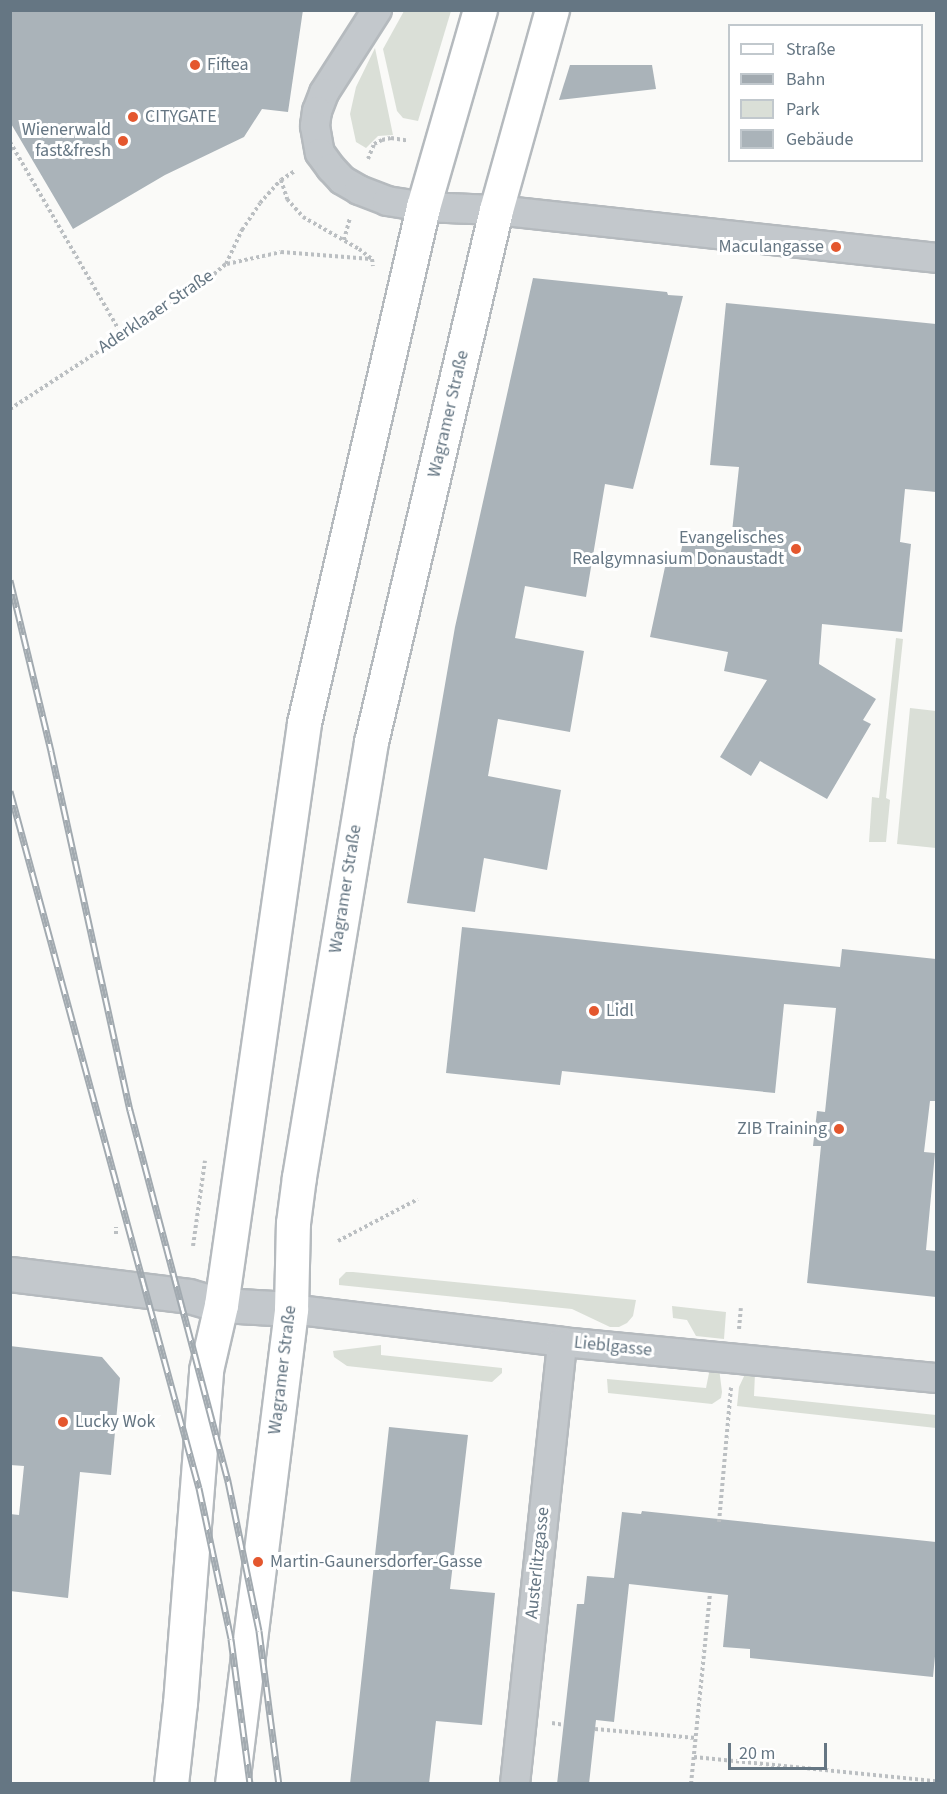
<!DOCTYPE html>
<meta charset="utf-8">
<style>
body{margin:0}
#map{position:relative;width:947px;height:1794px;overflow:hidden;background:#fafaf8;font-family:"Source Sans 3",sans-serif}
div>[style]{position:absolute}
.green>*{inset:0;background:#dadfd7}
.building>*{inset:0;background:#aab3b9}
.path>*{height:4px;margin-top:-2px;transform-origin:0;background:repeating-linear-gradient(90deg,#bbbfc2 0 3px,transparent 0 6px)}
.roads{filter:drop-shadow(2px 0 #b5babe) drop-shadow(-2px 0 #b5babe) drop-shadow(0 2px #b5babe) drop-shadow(0 -2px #b5babe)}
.minor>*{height:28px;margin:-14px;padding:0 14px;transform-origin:14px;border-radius:14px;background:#c3c8cc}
.tertiary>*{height:33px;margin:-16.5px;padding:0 16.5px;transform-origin:16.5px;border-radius:16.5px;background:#c3c8cc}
.primary>*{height:33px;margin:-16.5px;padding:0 16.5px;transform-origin:16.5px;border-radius:16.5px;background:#fff}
.rail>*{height:7px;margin-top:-3.5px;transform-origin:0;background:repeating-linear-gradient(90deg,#fff 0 14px,#a2aab0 0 28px);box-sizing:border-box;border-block:2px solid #a2aab0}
.dots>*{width:16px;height:16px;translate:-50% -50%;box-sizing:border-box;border:3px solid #fff;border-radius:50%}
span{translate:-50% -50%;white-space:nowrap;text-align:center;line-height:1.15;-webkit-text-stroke:6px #fff;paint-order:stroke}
.poi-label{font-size:18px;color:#657683}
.left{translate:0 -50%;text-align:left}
.right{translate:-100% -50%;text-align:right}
.street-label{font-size:18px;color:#657683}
.frame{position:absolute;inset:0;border:12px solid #657683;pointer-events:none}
.legend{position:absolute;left:728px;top:24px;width:195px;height:138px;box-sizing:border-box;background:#fff;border:2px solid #c1c8cd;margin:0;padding:8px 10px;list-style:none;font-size:18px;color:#657683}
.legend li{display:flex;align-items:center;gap:12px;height:30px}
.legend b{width:30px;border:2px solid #c1c8cd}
.scale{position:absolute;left:728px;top:1743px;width:99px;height:27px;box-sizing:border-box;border:3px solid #657683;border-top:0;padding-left:8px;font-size:18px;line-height:21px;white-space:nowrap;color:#657683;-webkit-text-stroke:4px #fff;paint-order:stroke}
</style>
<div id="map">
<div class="green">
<i style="clip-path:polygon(404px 11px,451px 11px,418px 121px,403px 118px,397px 111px,383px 49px)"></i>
<i style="clip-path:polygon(375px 48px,393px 135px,378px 136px,366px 148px,356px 142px,350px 114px,356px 87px)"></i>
<i style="clip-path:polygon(896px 638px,903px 639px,886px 798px,890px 800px,886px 842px,869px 842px,872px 797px,879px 798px)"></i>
<i style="clip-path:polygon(910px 708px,936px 711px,936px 848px,897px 844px)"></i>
<i style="clip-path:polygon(346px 1272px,353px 1272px,636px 1300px,633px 1316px,627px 1323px,619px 1327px,610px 1327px,572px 1309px,339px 1285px,339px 1279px)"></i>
<i style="clip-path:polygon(672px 1306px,726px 1312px,724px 1339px,696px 1336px,687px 1320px,673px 1318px)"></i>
<i style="clip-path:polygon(381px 1345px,381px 1355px,502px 1368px,502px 1373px,492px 1382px,347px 1366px,334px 1357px,333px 1351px)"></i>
<i style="clip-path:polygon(710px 1368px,719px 1368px,722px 1392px,721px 1398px,712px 1404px,608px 1393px,607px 1379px,706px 1388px)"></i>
<i style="clip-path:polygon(746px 1372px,755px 1373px,754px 1396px,936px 1415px,936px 1428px,737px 1406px,739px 1387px)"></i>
</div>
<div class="building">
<i style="clip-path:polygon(10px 10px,303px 10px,288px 112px,262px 109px,244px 137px,165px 175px,73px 229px,10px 122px)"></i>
<i style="clip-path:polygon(570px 65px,652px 65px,656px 89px,559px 100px)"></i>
<i style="clip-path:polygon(533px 278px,667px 292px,668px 295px,683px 296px,633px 489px,605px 484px,586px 597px,525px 586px,515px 638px,584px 651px,570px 732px,498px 719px,488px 776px,561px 790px,547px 870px,484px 858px,475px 912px,407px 903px,455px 627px)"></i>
<i style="clip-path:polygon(726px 303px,936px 324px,936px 492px,905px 489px,900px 542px,911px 544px,902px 632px,822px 624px,819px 664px,876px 699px,863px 720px,871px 724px,827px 799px,760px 761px,751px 776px,720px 757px,767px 680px,724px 671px,728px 652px,650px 637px,668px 553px,680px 556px,685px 532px,731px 541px,739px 467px,710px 465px)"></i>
<i style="clip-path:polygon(462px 927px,840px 967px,842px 949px,936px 959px,936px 1101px,930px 1101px,924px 1152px,935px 1153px,926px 1250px,936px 1251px,936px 1297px,807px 1283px,821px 1146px,813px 1146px,817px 1111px,825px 1112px,836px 1008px,784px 1004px,775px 1093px,562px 1071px,560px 1085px,446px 1073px)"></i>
<i style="clip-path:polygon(10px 1346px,102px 1357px,120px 1378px,111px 1475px,80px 1472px,68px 1598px,10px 1591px,10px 1514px,19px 1515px,24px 1466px,10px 1465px)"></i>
<i style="clip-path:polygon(389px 1427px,468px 1435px,450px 1589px,495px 1593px,482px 1725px,436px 1721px,429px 1784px,350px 1784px)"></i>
<i style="clip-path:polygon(642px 1511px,936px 1542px,936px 1646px,933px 1677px,750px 1658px,750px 1649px,723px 1647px,728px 1595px,629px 1584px,614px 1722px,596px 1720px,589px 1784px,557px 1784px,577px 1604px,584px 1604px,587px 1576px,614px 1578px,622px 1512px,641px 1514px)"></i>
</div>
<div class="path">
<i style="left:10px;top:142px;width:223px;rotate:59.9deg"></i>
<i style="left:368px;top:159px;width:16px;rotate:-68deg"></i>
<i style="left:374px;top:144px;width:9px;rotate:-27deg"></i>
<i style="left:382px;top:140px;width:9px;rotate:-13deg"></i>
<i style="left:391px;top:138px;width:18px;rotate:9deg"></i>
<i style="left:281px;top:180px;width:20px;rotate:72deg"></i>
<i style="left:287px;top:199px;width:24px;rotate:48deg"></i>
<i style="left:303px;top:217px;width:64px;rotate:29.7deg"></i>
<i style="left:359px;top:249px;width:16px;rotate:38deg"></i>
<i style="left:372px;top:259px;width:7px;rotate:82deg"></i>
<i style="left:344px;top:240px;width:23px;rotate:-75deg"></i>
<i style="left:227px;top:264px;width:55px;rotate:-12.5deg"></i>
<i style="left:281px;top:252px;width:90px;rotate:4.4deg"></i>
<i style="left:10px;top:409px;width:233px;rotate:-33.1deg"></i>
<i style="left:205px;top:282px;width:28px;rotate:-41deg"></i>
<i style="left:226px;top:264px;width:38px;rotate:-65deg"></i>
<i style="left:242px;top:230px;width:32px;rotate:-56deg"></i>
<i style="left:260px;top:203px;width:31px;rotate:-48deg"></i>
<i style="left:281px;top:180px;width:17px;rotate:-33deg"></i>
<i style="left:116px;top:1234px;width:7px;rotate:-90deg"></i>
<i style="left:338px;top:1241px;width:90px;rotate:-27.7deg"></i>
<i style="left:193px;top:1246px;width:86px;rotate:-82deg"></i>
<i style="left:739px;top:1329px;width:21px;rotate:-85deg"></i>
<i style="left:719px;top:1522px;width:135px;rotate:-84.9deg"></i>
<i style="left:552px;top:1723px;width:12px;rotate:9deg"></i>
<i style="left:595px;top:1729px;width:101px;rotate:5.1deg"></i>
<i style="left:694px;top:1757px;width:243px;rotate:5.7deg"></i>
<i style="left:691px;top:1784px;width:192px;rotate:-84.3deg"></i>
</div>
<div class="roads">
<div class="minor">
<i style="left:377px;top:10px;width:98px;rotate:122.6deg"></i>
<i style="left:324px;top:93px;width:19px;rotate:111deg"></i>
<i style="left:317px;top:111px;width:15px;rotate:98deg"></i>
<i style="left:315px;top:126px;width:27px;rotate:80deg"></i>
<i style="left:320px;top:153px;width:19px;rotate:54deg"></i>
<i style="left:331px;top:168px;width:16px;rotate:47deg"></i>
<i style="left:342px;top:180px;width:20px;rotate:30deg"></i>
<i style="left:359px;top:190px;width:30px;rotate:21deg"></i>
<i style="left:387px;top:201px;width:36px;rotate:9deg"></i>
<i style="left:423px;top:207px;width:73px;rotate:2.4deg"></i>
<i style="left:496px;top:210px;width:443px;rotate:6.2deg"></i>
<i style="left:291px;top:1309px;width:273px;rotate:6.9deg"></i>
<i style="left:562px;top:1342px;width:376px;rotate:5.5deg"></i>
<i style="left:515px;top:1784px;width:444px;rotate:-83.9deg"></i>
</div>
<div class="tertiary">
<i style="left:10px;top:1274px;width:180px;rotate:7deg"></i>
<i style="left:189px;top:1296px;width:33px;rotate:16deg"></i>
<i style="left:221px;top:1305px;width:70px;rotate:3.3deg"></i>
</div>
<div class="primary">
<i style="left:171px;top:1784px;width:81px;rotate:-83.7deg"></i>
<i style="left:180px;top:1703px;width:334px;rotate:-85.5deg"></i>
<i style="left:206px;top:1370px;width:67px;rotate:-77deg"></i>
<i style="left:221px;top:1305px;width:588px;rotate:-81.88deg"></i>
<i style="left:304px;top:723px;width:530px;rotate:-77.01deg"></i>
<i style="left:423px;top:207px;width:205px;rotate:-73.9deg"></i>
<i style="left:232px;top:1784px;width:479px;rotate:-82.9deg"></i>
<i style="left:291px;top:1309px;width:86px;rotate:-88.7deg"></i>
<i style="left:293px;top:1223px;width:46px;rotate:-82.6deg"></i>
<i style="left:299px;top:1177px;width:441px;rotate:-80.6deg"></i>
<i style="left:371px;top:742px;width:546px;rotate:-76.78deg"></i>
<i style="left:496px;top:210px;width:208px;rotate:-74.4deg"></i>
</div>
</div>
<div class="rail">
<i style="left:10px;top:580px;width:176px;rotate:76.5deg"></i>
<i style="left:51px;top:751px;width:368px;rotate:77.6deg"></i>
<i style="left:130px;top:1110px;width:384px;rotate:75.2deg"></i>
<i style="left:228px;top:1481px;width:153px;rotate:78.3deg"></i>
<i style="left:259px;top:1631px;width:154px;rotate:82.6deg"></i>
<i style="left:10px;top:791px;width:722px;rotate:74.83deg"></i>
<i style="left:199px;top:1488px;width:154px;rotate:78deg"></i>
<i style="left:231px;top:1639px;width:146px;rotate:82.5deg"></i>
</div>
<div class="dots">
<i style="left:195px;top:65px;background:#e4572e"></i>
<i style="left:133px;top:117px;background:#e4572e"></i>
<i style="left:123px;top:141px;background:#e4572e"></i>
<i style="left:836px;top:247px;background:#e4572e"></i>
<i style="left:796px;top:549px;background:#e4572e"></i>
<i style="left:594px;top:1011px;background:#e4572e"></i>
<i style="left:839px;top:1129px;background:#e4572e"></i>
<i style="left:63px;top:1422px;background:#e4572e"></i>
<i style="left:258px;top:1562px;background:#e4572e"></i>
</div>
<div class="poi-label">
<span class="left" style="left:207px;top:65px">Fiftea</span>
<span class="left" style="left:145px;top:117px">CITYGATE</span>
<span class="right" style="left:111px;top:141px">Wienerwald<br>fast&amp;fresh</span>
<span class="right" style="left:824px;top:247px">Maculangasse</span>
<span class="right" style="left:784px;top:549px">Evangelisches<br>Realgymnasium Donaustadt</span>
<span class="left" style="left:606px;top:1011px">Lidl</span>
<span class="right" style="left:827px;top:1129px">ZIB Training</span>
<span class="left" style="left:75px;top:1422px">Lucky Wok</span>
<span class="left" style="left:270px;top:1562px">Martin-Gaunersdorfer-Gasse</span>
</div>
<div class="street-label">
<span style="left:156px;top:312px;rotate:-34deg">Aderklaaer Straße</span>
<span style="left:449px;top:414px;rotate:-77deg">Wagramer Straße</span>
<span style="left:346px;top:889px;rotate:-81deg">Wagramer Straße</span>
<span style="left:613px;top:1347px;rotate:6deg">Lieblgasse</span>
<span style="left:283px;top:1370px;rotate:-83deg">Wagramer Straße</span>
<span style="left:538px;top:1563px;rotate:-84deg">Austerlitzgasse</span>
</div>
<div class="frame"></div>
<ul class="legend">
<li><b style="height:8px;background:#fff"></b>Straße</li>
<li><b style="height:8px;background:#a2aab0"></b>Bahn</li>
<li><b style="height:16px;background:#dadfd7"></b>Park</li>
<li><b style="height:16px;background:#aab3b9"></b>Gebäude</li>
</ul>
<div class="scale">20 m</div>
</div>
